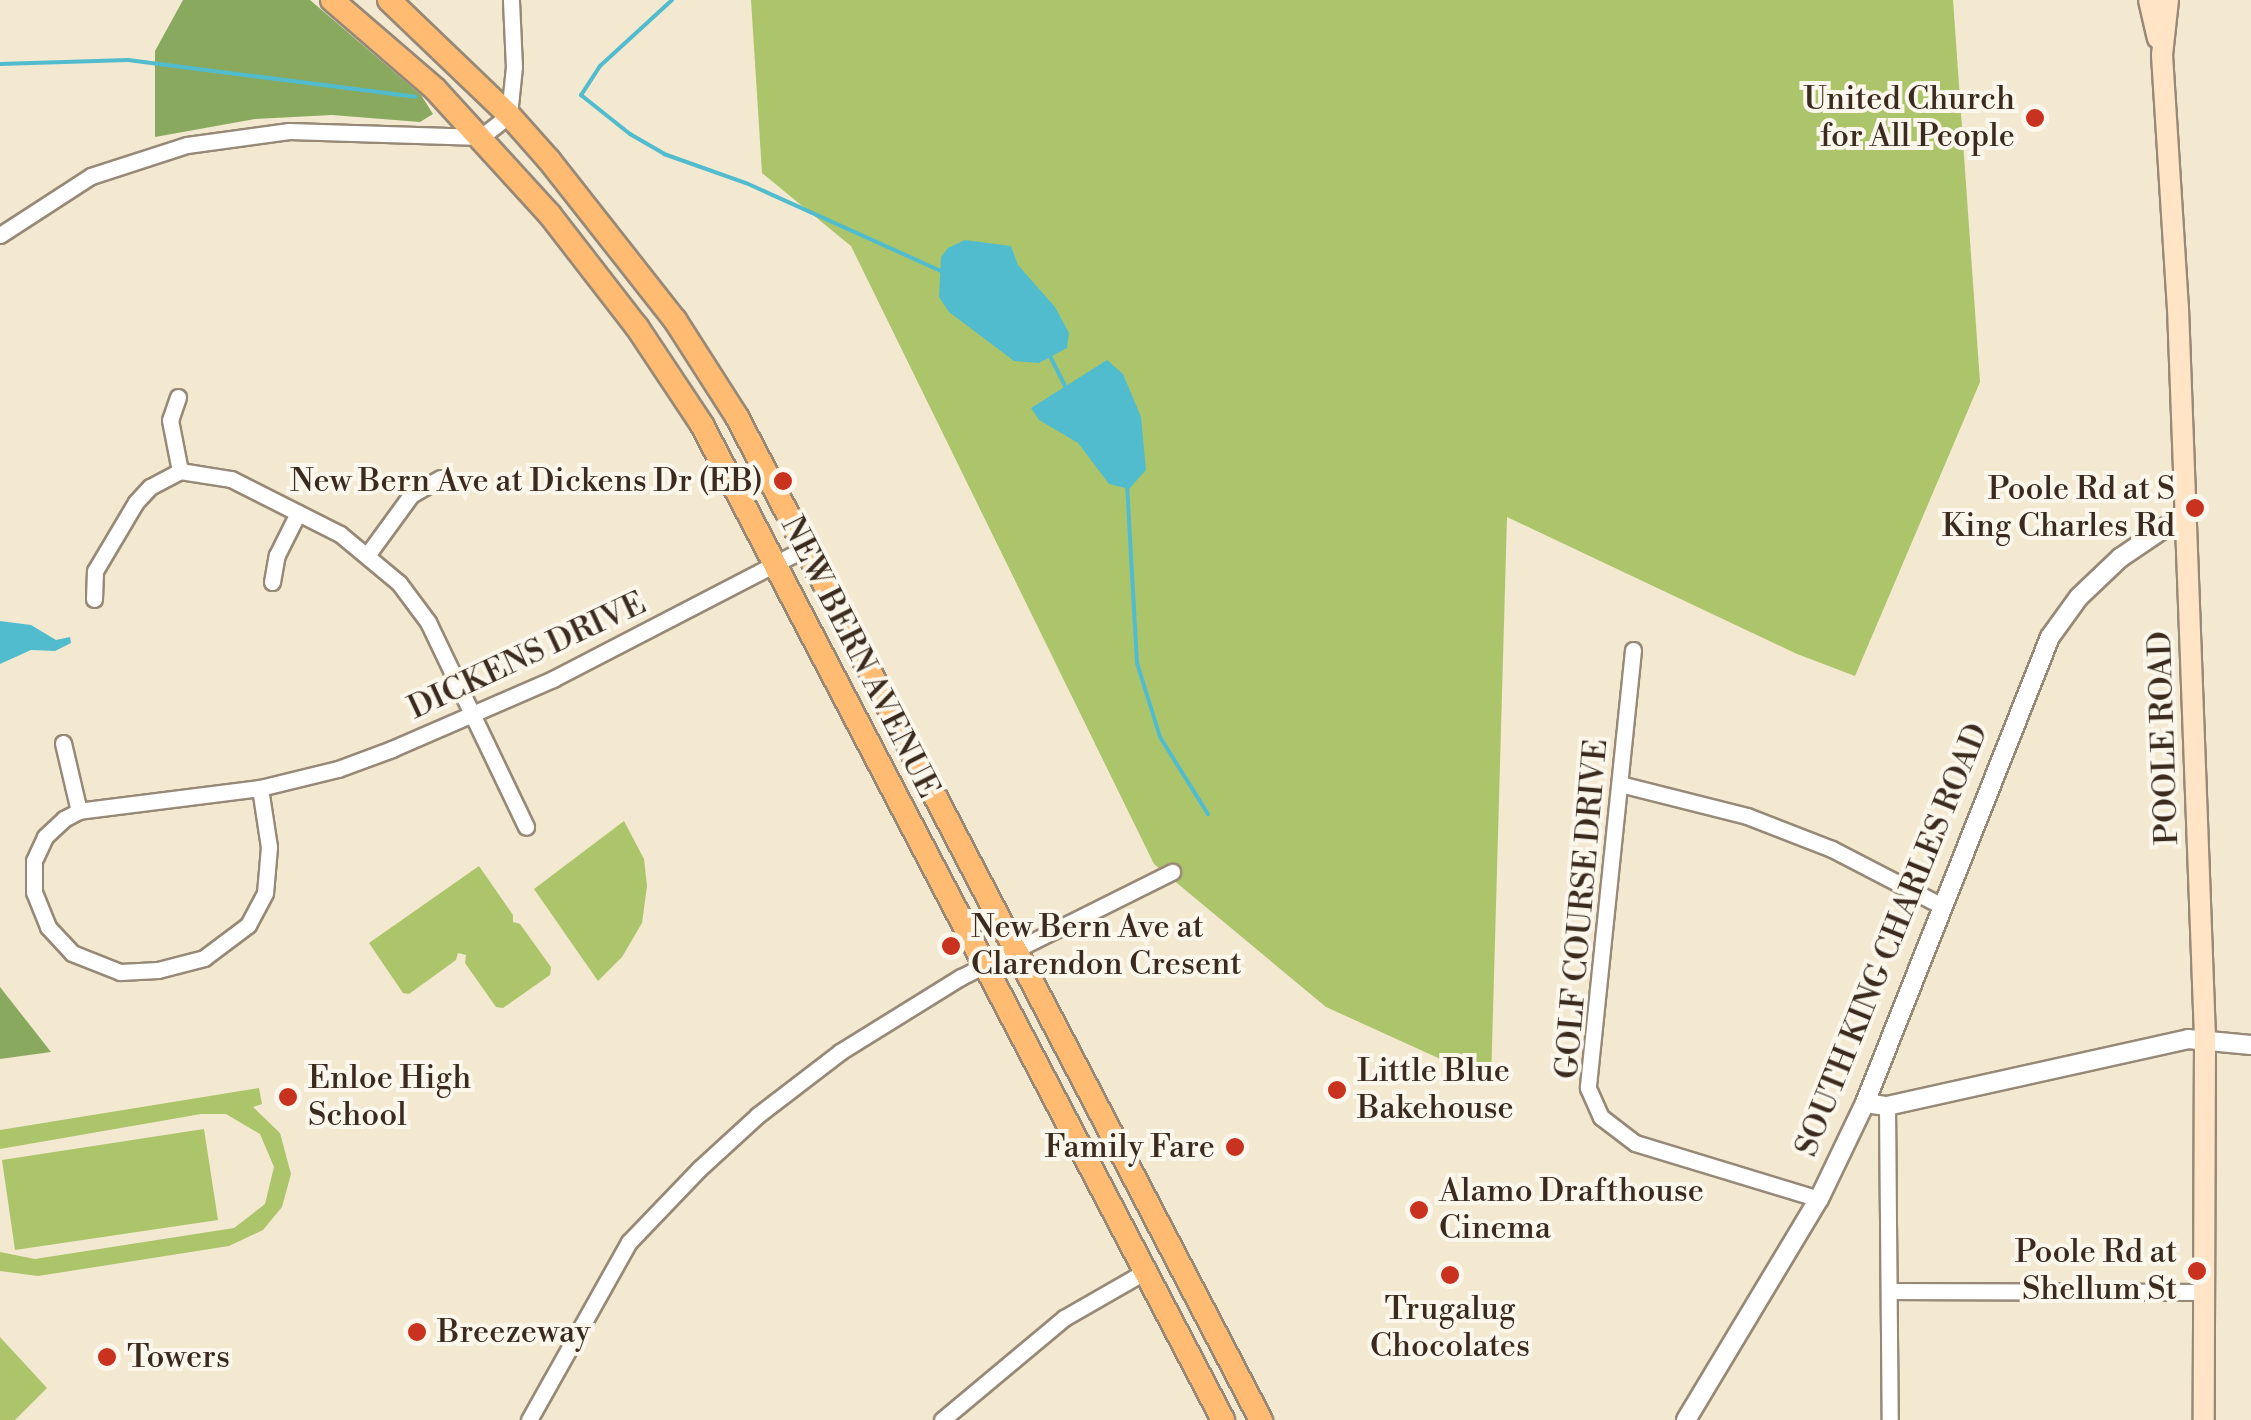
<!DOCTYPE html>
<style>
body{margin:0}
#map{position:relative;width:2251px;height:1420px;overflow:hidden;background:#f3e8d0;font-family:"Libre Bodoni",serif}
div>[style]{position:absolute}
.green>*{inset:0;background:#acc56a}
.forest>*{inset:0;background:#89aa5e}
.water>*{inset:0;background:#52bccf}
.stream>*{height:4px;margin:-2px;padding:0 2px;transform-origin:2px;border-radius:2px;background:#52bccf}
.roads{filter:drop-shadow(2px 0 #978977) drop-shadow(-2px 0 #978977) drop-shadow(0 2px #978977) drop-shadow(0 -2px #978977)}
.minor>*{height:15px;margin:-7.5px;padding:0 7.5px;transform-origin:7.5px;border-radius:7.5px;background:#fff}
.tertiary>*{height:18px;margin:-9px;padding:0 9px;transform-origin:9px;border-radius:9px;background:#fff}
.secondary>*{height:20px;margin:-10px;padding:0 10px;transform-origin:10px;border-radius:10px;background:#ffe4c6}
.primary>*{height:22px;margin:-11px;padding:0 11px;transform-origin:11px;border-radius:11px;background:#ffbb71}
.dots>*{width:28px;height:28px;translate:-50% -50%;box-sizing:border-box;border:5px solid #fbf7ec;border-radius:50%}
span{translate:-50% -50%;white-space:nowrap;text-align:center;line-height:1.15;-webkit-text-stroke:8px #fbf7ec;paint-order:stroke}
.poi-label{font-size:32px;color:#3b2a1e}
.right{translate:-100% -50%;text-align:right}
.left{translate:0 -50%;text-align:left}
.street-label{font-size:32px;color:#3b2a1e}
</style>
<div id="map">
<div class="green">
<i style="clip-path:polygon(751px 0,1953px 0,1980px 382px,1855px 676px,1797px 654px,1507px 517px,1491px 1082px,1326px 1007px,1154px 864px,851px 246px,762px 173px)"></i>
<i style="clip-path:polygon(624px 821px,644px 859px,647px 886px,642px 923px,622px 957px,598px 981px,534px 889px)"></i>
<i style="clip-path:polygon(479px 866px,513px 915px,513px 922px,520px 924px,551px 967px,550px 975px,503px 1008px,496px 1007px,465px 963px,466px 955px,458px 953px,456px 960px,409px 994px,403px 993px,369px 943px)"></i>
<i style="clip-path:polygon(259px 1088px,262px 1104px,253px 1107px,280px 1133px,291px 1174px,282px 1207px,263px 1230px,229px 1246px,38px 1276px,0 1271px,0 1252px,35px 1259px,234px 1228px,265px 1204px,274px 1167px,260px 1134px,226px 1114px,201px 1114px,0 1149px,0 1130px)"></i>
<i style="clip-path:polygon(204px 1129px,218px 1220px,15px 1250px,2px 1160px)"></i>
<i style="clip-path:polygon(0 1337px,47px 1388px,15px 1420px,0 1420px)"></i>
</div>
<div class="forest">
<i style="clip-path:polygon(183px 0,310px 0,421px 95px,433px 114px,420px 122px,332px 115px,255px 119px,155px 137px,155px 51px)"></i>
<i style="clip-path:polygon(0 987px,51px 1052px,0 1059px)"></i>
</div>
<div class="water">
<i style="clip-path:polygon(965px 240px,1011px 246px,1018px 265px,1055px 307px,1069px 333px,1067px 348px,1039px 363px,1014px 361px,949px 312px,939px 297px,941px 257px,948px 248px)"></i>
<i style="clip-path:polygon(1107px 360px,1123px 374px,1141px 417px,1146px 470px,1129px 489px,1109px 484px,1078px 443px,1039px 420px,1031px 408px)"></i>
<i style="clip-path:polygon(0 621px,31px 625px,56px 640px,70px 637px,71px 643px,55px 651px,31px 650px,0 664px)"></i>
</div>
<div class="stream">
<i style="left:672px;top:0;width:98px;rotate:137.5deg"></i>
<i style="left:600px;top:66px;width:35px;rotate:123deg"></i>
<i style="left:581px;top:95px;width:63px;rotate:38.5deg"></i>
<i style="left:630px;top:134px;width:39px;rotate:30deg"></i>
<i style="left:664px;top:154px;width:87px;rotate:19.5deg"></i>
<i style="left:746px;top:183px;width:218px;rotate:24.3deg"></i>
<i style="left:0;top:64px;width:128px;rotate:-1.8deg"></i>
<i style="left:128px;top:60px;width:290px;rotate:7.3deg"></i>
<i style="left:1050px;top:356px;width:40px;rotate:63.4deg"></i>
<i style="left:1127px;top:484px;width:179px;rotate:86.8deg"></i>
<i style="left:1137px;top:663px;width:77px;rotate:72.7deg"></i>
<i style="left:1160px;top:737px;width:91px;rotate:58.1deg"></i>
</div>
<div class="roads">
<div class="minor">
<i style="left:0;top:235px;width:108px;rotate:-33deg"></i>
<i style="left:91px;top:176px;width:101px;rotate:-17.9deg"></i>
<i style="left:187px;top:145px;width:103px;rotate:-7.8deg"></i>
<i style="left:289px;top:131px;width:192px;rotate:1.8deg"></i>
<i style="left:481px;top:137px;width:36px;rotate:-38deg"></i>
<i style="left:509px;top:115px;width:48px;rotate:-84.1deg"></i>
<i style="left:514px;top:67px;width:67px;rotate:-92.6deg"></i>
<i style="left:178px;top:397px;width:24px;rotate:109deg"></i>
<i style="left:170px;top:420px;width:52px;rotate:78.9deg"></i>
<i style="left:368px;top:554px;width:73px;rotate:-53.9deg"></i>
<i style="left:411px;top:495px;width:34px;rotate:-30deg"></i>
<i style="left:272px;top:582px;width:27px;rotate:-80deg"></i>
<i style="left:277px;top:555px;width:47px;rotate:-63.4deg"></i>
<i style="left:94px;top:599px;width:28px;rotate:-88deg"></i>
<i style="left:95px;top:571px;width:80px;rotate:-59.3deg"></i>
<i style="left:136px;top:502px;width:21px;rotate:-47deg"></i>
<i style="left:150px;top:487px;width:34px;rotate:-28deg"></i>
<i style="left:180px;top:471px;width:52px;rotate:8.9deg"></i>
<i style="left:231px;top:479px;width:122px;rotate:26.8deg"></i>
<i style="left:340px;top:534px;width:77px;rotate:39.7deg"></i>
<i style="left:399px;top:583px;width:49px;rotate:53.4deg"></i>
<i style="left:428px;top:622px;width:227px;rotate:64.4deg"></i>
<i style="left:1633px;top:650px;width:440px;rotate:95.9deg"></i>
<i style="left:1588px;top:1088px;width:32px;rotate:66deg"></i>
<i style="left:1601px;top:1117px;width:43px;rotate:37.4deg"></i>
<i style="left:1635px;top:1143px;width:192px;rotate:16.9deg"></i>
<i style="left:63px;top:743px;width:70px;rotate:76.8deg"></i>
<i style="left:1620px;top:784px;width:131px;rotate:14.1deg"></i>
<i style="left:1747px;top:816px;width:91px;rotate:21.2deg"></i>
<i style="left:1832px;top:849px;width:124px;rotate:27.4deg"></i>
<i style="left:260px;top:788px;width:182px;rotate:172.8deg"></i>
<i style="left:79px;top:811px;width:17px;rotate:152deg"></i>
<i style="left:64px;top:819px;width:26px;rotate:137deg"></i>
<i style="left:45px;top:837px;width:26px;rotate:115deg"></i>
<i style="left:34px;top:861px;width:31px;rotate:90deg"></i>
<i style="left:34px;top:892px;width:38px;rotate:68deg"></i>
<i style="left:48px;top:927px;width:35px;rotate:47deg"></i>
<i style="left:72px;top:953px;width:52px;rotate:21.6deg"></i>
<i style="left:120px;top:972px;width:38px;rotate:-3deg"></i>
<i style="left:158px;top:970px;width:48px;rotate:-14.6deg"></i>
<i style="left:204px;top:958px;width:55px;rotate:-36.9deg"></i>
<i style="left:248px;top:925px;width:36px;rotate:-62deg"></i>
<i style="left:265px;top:893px;width:46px;rotate:-85deg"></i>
<i style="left:269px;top:847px;width:60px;rotate:-98.7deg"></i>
<i style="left:260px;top:788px;width:80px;rotate:-13.7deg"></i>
<i style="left:338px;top:769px;width:58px;rotate:-20.3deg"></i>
<i style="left:392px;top:749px;width:176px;rotate:-23.5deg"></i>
<i style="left:553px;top:679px;width:287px;rotate:-27.4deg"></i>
<i style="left:1887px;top:1106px;width:314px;rotate:89.5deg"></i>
<i style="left:1890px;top:1291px;width:314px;rotate:0.2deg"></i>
<i style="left:529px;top:1420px;width:204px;rotate:-60.7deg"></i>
<i style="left:629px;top:1242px;width:101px;rotate:-46.2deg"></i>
<i style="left:699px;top:1169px;width:80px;rotate:-42.5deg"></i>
<i style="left:758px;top:1115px;width:103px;rotate:-37.5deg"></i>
<i style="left:840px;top:1052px;width:142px;rotate:-31.8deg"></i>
<i style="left:961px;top:977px;width:236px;rotate:-26.5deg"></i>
<i style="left:942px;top:1420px;width:159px;rotate:-39.9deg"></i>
<i style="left:1064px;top:1318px;width:92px;rotate:-29.9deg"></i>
</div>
<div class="tertiary">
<i style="left:1865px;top:1103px;width:22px;rotate:8deg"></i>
<i style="left:1887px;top:1106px;width:308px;rotate:-12.5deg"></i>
<i style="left:2188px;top:1039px;width:63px;rotate:5.4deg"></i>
<i style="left:1686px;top:1420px;width:258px;rotate:-59deg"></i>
<i style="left:1819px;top:1199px;width:106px;rotate:-64.4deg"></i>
<i style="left:1865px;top:1103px;width:501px;rotate:-68.35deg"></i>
<i style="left:2050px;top:637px;width:49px;rotate:-54.1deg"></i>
<i style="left:2079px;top:597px;width:57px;rotate:-43.6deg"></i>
<i style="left:2120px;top:558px;width:78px;rotate:-34.1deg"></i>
</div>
<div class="secondary">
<i style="left:2149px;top:0;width:39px;rotate:77deg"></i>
<i style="left:2168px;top:0;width:55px;rotate:96.2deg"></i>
<i style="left:2162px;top:55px;width:254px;rotate:86.4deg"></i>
<i style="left:2178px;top:308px;width:731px;rotate:87.88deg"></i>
<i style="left:2205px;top:1039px;width:381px;rotate:90.2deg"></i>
</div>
<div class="primary">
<i style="left:332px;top:0;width:136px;rotate:40.8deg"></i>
<i style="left:435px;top:89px;width:171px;rotate:47.6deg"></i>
<i style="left:550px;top:215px;width:142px;rotate:52.2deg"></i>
<i style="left:637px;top:327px;width:118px;rotate:56.4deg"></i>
<i style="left:702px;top:425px;width:1123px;rotate:62.36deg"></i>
<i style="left:389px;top:0;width:166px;rotate:43.8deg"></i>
<i style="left:509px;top:115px;width:60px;rotate:48.4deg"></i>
<i style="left:549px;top:160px;width:204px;rotate:51.8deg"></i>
<i style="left:675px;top:320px;width:115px;rotate:57.4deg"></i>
<i style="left:737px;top:417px;width:1132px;rotate:62.42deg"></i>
</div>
</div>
<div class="dots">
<i style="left:2035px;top:118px;background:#c8321e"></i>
<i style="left:783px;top:481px;background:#c8321e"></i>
<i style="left:2195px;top:508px;background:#c8321e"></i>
<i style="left:951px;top:946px;background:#c8321e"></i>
<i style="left:1337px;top:1090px;background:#c8321e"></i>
<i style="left:288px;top:1097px;background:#c8321e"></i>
<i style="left:1235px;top:1147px;background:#c8321e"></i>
<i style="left:1419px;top:1210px;background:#c8321e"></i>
<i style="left:2197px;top:1271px;background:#c8321e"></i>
<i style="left:1450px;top:1275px;background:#c8321e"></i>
<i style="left:417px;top:1332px;background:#c8321e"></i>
<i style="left:107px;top:1357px;background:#c8321e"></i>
</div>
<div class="poi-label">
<span class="right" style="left:2015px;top:118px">United Church<br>for All People</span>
<span class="right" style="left:763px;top:481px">New Bern Ave at Dickens Dr (EB)</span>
<span class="right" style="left:2175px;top:508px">Poole Rd at S<br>King Charles Rd</span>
<span class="left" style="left:971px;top:946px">New Bern Ave at<br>Clarendon Cresent</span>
<span class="left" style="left:1357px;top:1090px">Little Blue<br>Bakehouse</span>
<span class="left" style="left:308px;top:1097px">Enloe High<br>School</span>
<span class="right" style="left:1215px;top:1147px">Family Fare</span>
<span class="left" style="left:1439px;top:1210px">Alamo Drafthouse<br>Cinema</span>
<span class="right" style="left:2177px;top:1271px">Poole Rd at<br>Shellum St</span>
<span style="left:1450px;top:1328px">Trugalug<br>Chocolates</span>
<span class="left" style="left:437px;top:1332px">Breezeway</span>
<span class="left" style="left:127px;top:1357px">Towers</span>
</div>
<div class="street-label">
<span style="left:527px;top:656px;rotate:-25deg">DICKENS DRIVE</span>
<span style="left:860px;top:657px;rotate:63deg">NEW BERN AVENUE</span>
<span style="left:2164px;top:738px;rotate:-92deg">POOLE ROAD</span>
<span style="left:1582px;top:909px;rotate:-85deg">GOLF COURSE DRIVE</span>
<span style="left:1892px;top:940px;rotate:-68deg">SOUTH KING CHARLES ROAD</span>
</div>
</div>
